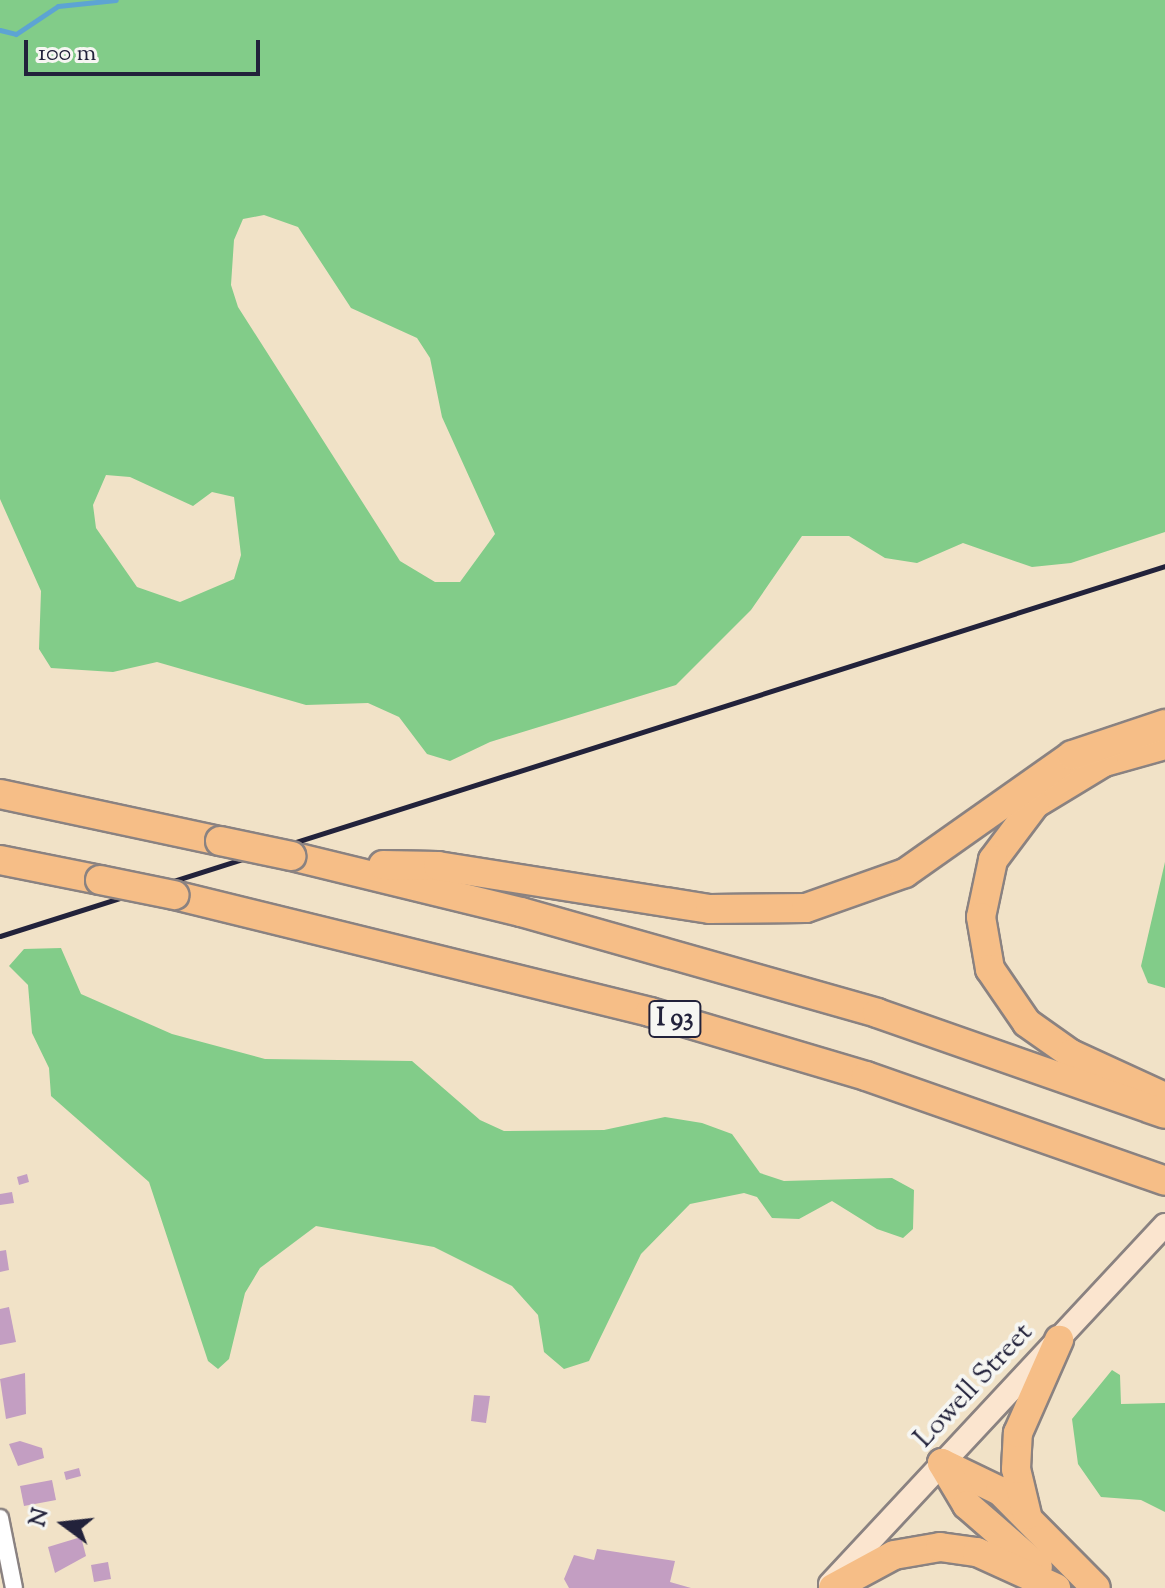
<!DOCTYPE html>
<style>
body{margin:0}
#map{position:relative;width:1165px;height:1588px;overflow:hidden;background:#f1e2c7;font-family:"Sorts Mill Goudy",serif}
div>[style]{position:absolute}
.green>*{inset:0;background:#82cc89}
.stream>*{height:5px;margin:-2.5px;padding:0 2.5px;transform-origin:2.5px;border-radius:2.5px;background:#5da4d3}
.building>*{inset:0;background:#c39ec2}
.roads{filter:drop-shadow(2px 0 #8a8281) drop-shadow(-2px 0 #8a8281) drop-shadow(0 2px #8a8281) drop-shadow(0 -2px #8a8281)}
.street>*{height:16px;margin:-8px;padding:0 8px;transform-origin:8px;border-radius:8px;background:#fff}
.secondary>*{height:22px;margin:-11px;padding:0 11px;transform-origin:11px;border-radius:11px;background:#fbe5cf}
.highway>*{height:28px;margin:-14px;padding:0 14px;transform-origin:14px;border-radius:14px;background:#f6be87}
.rail>*{height:5px;margin:-2.5px;padding:0 2.5px;transform-origin:2.5px;border-radius:2.5px;background:#22223b}
.bridges{filter:drop-shadow(2px 0 #8a8281) drop-shadow(-2px 0 #8a8281) drop-shadow(0 2px #8a8281) drop-shadow(0 -2px #8a8281)}
.highway-bridge>*{height:28px;margin:-14px;padding:0 14px;transform-origin:14px;border-radius:14px;background:#f6be87}
span{translate:-50% -50%;white-space:nowrap;text-align:center;line-height:1.15;-webkit-text-stroke:8px #f6f6f2;paint-order:stroke}
.shield-label span{padding:2px 6px;background:#f6f6f2;border:2px solid;border-radius:6px;-webkit-text-stroke-width:0}
.shield-label{font-size:26px;color:#22223b;font-weight:700}
.street-label{font-size:28px;color:#22223b}
.north{position:absolute;left:24px;top:1484px;width:80px;height:80px;-webkit-text-stroke:6px #f6f6f2;paint-order:stroke;rotate:285deg;font-size:22px;font-weight:700;line-height:32px;text-align:center;color:#22223b}
.north::after{content:'';display:block;margin:auto;width:28px;height:36px;background:#22223b;clip-path:polygon(50% 0,100% 100%,50% 72%,0 100%)}
.scale{position:absolute;left:24px;top:40px;width:236px;height:36px;box-sizing:border-box;border:4px solid #22223b;border-top:0;padding-left:10px;font-size:24px;line-height:28px;white-space:nowrap;color:#22223b;-webkit-text-stroke:6px #f6f6f2;paint-order:stroke}
</style>
<div id="map">
<div class="green">
<i style="clip-path:polygon(evenodd,0 0,1165px 0,1165px 532px,1071px 563px,1032px 567px,963px 543px,917px 563px,885px 558px,849px 536px,802px 536px,751px 610px,676px 685px,490px 742px,450px 761px,427px 754px,399px 717px,368px 703px,306px 705px,157px 662px,113px 672px,51px 668px,39px 649px,41px 591px,0 499px,0 0,264px 215px,298px 227px,351px 308px,417px 338px,430px 358px,442px 417px,495px 534px,460px 582px,435px 582px,400px 561px,238px 307px,231px 285px,234px 240px,243px 219px,264px 215px,0 0,106px 475px,130px 477px,193px 506px,212px 492px,234px 497px,241px 555px,234px 579px,180px 602px,137px 587px,96px 528px,93px 505px,106px 475px)"></i>
<i style="clip-path:polygon(1165px 862px,1165px 988px,1148px 983px,1141px 966px)"></i>
<i style="clip-path:polygon(61px 948px,81px 994px,172px 1034px,265px 1059px,412px 1061px,480px 1120px,504px 1131px,604px 1130px,665px 1117px,702px 1123px,732px 1134px,760px 1173px,784px 1181px,892px 1178px,914px 1190px,913px 1229px,903px 1238px,877px 1229px,832px 1201px,799px 1219px,772px 1218px,757px 1197px,744px 1193px,690px 1204px,641px 1254px,589px 1361px,564px 1369px,544px 1352px,538px 1315px,512px 1286px,434px 1247px,316px 1226px,260px 1268px,245px 1293px,229px 1359px,218px 1369px,208px 1361px,149px 1182px,51px 1096px,49px 1068px,32px 1033px,28px 985px,9px 966px,24px 949px)"></i>
<i style="clip-path:polygon(1112px 1370px,1120px 1375px,1121px 1404px,1165px 1403px,1165px 1512px,1141px 1500px,1101px 1497px,1078px 1464px,1072px 1419px)"></i>
</div>
<div class="stream">
<i style="left:0;top:30px;width:16px;rotate:14deg"></i>
<i style="left:16px;top:34px;width:50px;rotate:-33.7deg"></i>
<i style="left:58px;top:6px;width:58px;rotate:-5.9deg"></i>
</div>
<div class="building">
<i style="clip-path:polygon(27px 1174px,29px 1182px,19px 1185px,17px 1177px)"></i>
<i style="clip-path:polygon(12px 1192px,14px 1203px,0 1205px,0 1194px)"></i>
<i style="clip-path:polygon(6px 1250px,9px 1270px,0 1272px,0 1251px)"></i>
<i style="clip-path:polygon(9px 1307px,16px 1342px,0 1345px,0 1309px)"></i>
<i style="clip-path:polygon(25px 1373px,26px 1414px,6px 1419px,0 1379px)"></i>
<i style="clip-path:polygon(474px 1395px,490px 1396px,486px 1423px,471px 1421px)"></i>
<i style="clip-path:polygon(20px 1441px,42px 1448px,44px 1458px,18px 1466px,9px 1444px)"></i>
<i style="clip-path:polygon(79px 1468px,81px 1476px,66px 1480px,64px 1472px)"></i>
<i style="clip-path:polygon(52px 1480px,56px 1500px,24px 1506px,20px 1486px)"></i>
<i style="clip-path:polygon(81px 1537px,86px 1556px,55px 1573px,48px 1547px)"></i>
<i style="clip-path:polygon(597px 1549px,675px 1561px,670px 1582px,691px 1588px,569px 1588px,564px 1579px,574px 1555px,594px 1560px)"></i>
<i style="clip-path:polygon(108px 1562px,111px 1579px,94px 1582px,91px 1565px)"></i>
</div>
<div class="roads">
<div class="street">
<i style="left:0;top:1518px;width:71px;rotate:78.7deg"></i>
</div>
<div class="secondary">
<i style="left:830px;top:1584px;width:491px;rotate:-47deg"></i>
</div>
<div class="highway">
<i style="left:1165px;top:745px;width:63px;rotate:164.4deg"></i>
<i style="left:1104px;top:762px;width:81px;rotate:148.7deg"></i>
<i style="left:1035px;top:804px;width:70px;rotate:126.9deg"></i>
<i style="left:993px;top:860px;width:58px;rotate:101.9deg"></i>
<i style="left:981px;top:917px;width:53px;rotate:80.2deg"></i>
<i style="left:990px;top:969px;width:65px;rotate:55.6deg"></i>
<i style="left:1027px;top:1023px;width:54px;rotate:35.2deg"></i>
<i style="left:1071px;top:1054px;width:103px;rotate:24.6deg"></i>
<i style="left:0;top:794px;width:225px;rotate:12.1deg"></i>
<i style="left:291px;top:856px;width:237px;rotate:13.7deg"></i>
<i style="left:521px;top:912px;width:370px;rotate:15.8deg"></i>
<i style="left:877px;top:1013px;width:305px;rotate:19.3deg"></i>
<i style="left:0;top:860px;width:102px;rotate:11.3deg"></i>
<i style="left:383px;top:865px;width:55px;rotate:1deg"></i>
<i style="left:438px;top:866px;width:275px;rotate:9deg"></i>
<i style="left:710px;top:909px;width:96px;rotate:-0.6deg"></i>
<i style="left:806px;top:908px;width:105px;rotate:-19.5deg"></i>
<i style="left:905px;top:873px;width:204px;rotate:-35.2deg"></i>
<i style="left:1072px;top:755px;width:98px;rotate:-18.4deg"></i>
<i style="left:174px;top:895px;width:490px;rotate:13.8deg"></i>
<i style="left:650px;top:1012px;width:225px;rotate:16.5deg"></i>
<i style="left:866px;top:1076px;width:317px;rotate:19.3deg"></i>
<i style="left:942px;top:1463px;width:64px;rotate:25.8deg"></i>
<i style="left:1000px;top:1491px;width:136px;rotate:45.3deg"></i>
<i style="left:942px;top:1463px;width:49px;rotate:59.2deg"></i>
<i style="left:967px;top:1505px;width:94px;rotate:41.1deg"></i>
<i style="left:1027px;top:1515px;width:47px;rotate:-103.4deg"></i>
<i style="left:1016px;top:1469px;width:36px;rotate:-87deg"></i>
<i style="left:1018px;top:1433px;width:102px;rotate:-66.2deg"></i>
<i style="left:833px;top:1588px;width:69px;rotate:-28.4deg"></i>
<i style="left:894px;top:1555px;width:47px;rotate:-9.9deg"></i>
<i style="left:940px;top:1547px;width:37px;rotate:8deg"></i>
<i style="left:977px;top:1552px;width:87px;rotate:24.5deg"></i>
</div>
</div>
<div class="rail">
<i style="left:0;top:936px;width:1222px;rotate:-17.62deg"></i>
</div>
<div class="bridges">
<div class="highway-bridge">
<i style="left:220px;top:841px;width:73px;rotate:11.9deg"></i>
<i style="left:100px;top:880px;width:76px;rotate:11.5deg"></i>
</div>
</div>
<div class="shield-label">
<span style="left:675px;top:1019px">I 93</span>
</div>
<div class="street-label">
<span style="left:974px;top:1386px;rotate:-47deg">Lowell Street</span>
</div>
<div class="north">N</div>
<div class="scale">100 m</div>
</div>
